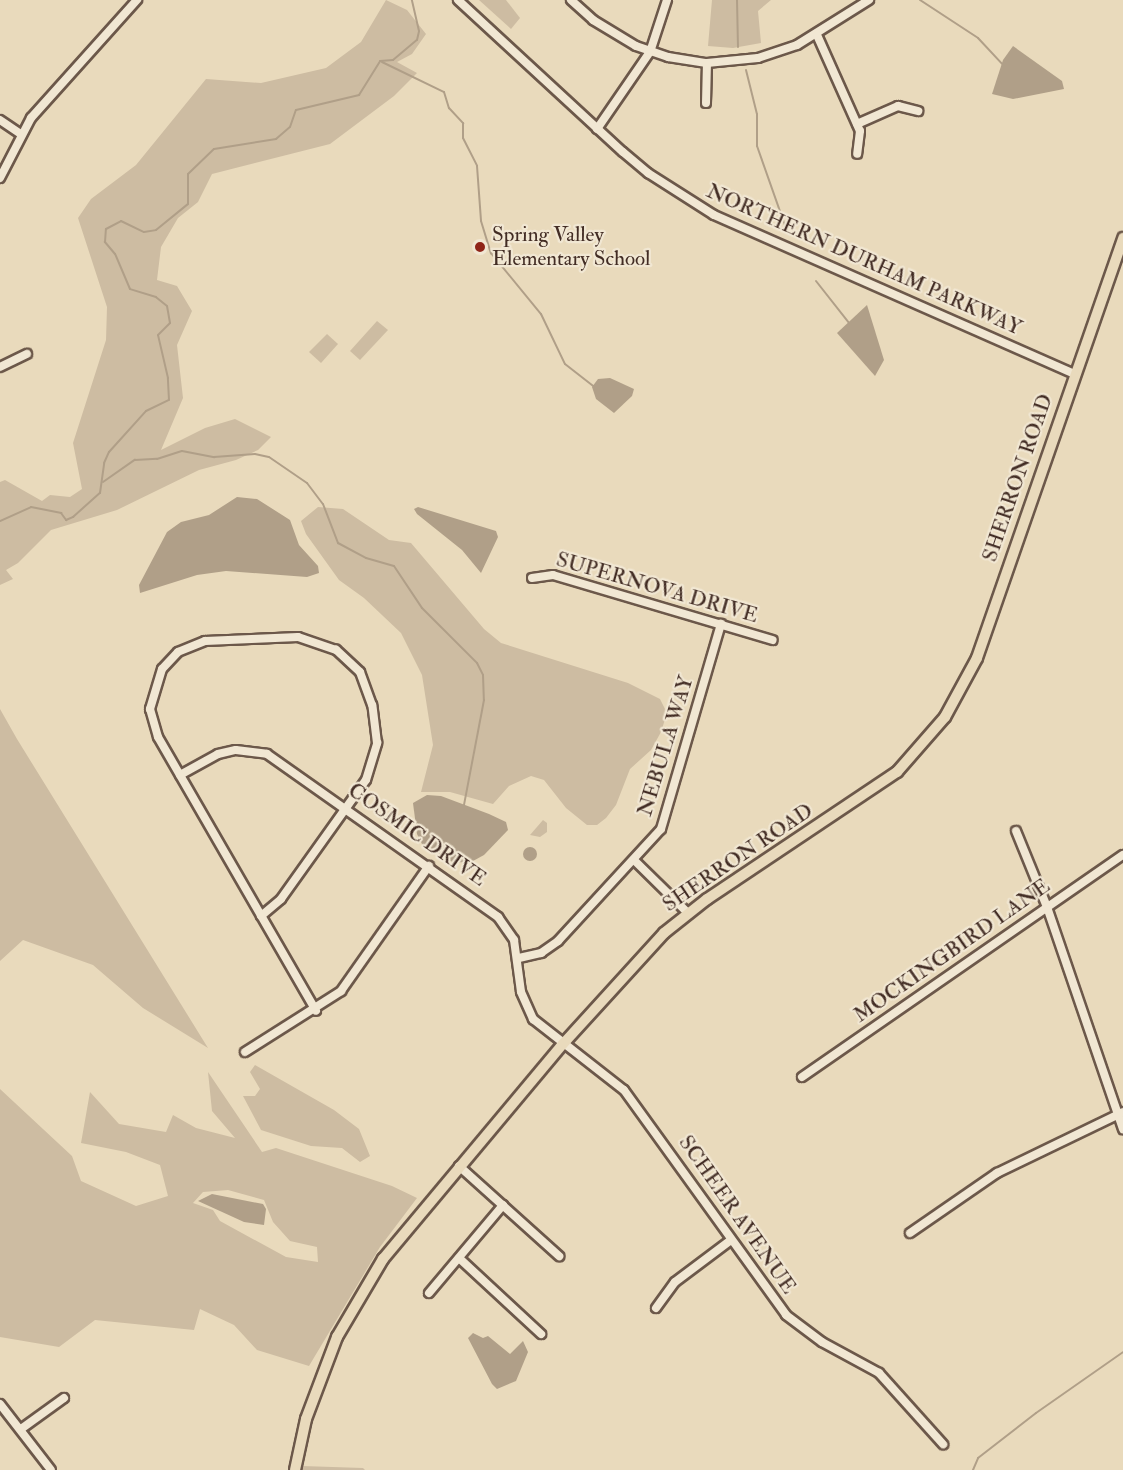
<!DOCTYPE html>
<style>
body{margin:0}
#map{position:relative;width:1123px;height:1470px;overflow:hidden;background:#e9dabc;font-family:"IM FELL Double Pica",serif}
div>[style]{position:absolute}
.green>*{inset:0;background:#cdbca2}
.water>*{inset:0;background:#b09f88}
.round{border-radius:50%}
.stream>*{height:2px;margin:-1px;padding:0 1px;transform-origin:1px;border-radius:1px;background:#b09f88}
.roads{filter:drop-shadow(2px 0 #6c584a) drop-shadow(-2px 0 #6c584a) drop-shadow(0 2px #6c584a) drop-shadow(0 -2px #6c584a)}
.minor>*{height:8px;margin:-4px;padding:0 4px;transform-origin:4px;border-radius:4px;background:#f1e7d3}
.major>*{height:10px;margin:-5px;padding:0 5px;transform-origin:5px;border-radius:5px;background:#e9dabc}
.dots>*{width:16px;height:16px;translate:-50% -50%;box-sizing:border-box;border:3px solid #f1e7d3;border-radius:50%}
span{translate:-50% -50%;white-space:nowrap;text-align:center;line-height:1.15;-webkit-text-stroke:4.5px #f1e7d3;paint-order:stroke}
.poi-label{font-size:21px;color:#422c24}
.left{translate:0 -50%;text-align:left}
.street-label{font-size:21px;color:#422c24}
</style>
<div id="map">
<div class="green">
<i style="clip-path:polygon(386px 0,407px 10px,426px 34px,412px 54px,397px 62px,417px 73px,394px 96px,330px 144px,212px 174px,198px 202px,178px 218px,161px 247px,157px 280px,177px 286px,192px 311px,177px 345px,183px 398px,161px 450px,205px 428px,235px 419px,271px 437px,258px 450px,236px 460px,199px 470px,117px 510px,51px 530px,18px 563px,6px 570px,13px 579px,0 585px,0 482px,5px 480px,42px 501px,50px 495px,70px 497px,82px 489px,73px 443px,106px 340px,107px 307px,78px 218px,91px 199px,136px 165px,206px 79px,261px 83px,326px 68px,361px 42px)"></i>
<i style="clip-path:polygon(479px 0,506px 0,520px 18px,511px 29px)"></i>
<i style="clip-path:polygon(712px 0,771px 0,758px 11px,761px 43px,733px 48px,708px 46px)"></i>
<i style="clip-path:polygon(377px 321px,388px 330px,360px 360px,350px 351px)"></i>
<i style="clip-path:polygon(327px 334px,338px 344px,321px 363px,309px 352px)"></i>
<i style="clip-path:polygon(318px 507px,343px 509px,389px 540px,411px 543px,484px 629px,501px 643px,628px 683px,660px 699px,667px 713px,661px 732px,651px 750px,630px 769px,616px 805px,606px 818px,597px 825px,587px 825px,566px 808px,544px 780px,531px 776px,509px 786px,493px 804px,450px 792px,421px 792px,433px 745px,422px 675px,401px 633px,364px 598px,339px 580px,306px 534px,301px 521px)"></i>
<i style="clip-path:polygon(0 709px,17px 739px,208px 1048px,143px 1008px,93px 965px,23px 940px,0 961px)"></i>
<i style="clip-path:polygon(543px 820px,547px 823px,547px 832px,540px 837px,530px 835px)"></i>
<i style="clip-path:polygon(255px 1065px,334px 1110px,359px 1129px,370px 1156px,360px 1162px,342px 1148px,311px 1146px,261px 1130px,243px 1096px,255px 1096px,260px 1089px,250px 1072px)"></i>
<i style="clip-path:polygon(evenodd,208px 1072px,262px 1152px,276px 1148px,392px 1186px,417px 1198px,380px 1247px,309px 1366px,257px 1350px,234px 1325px,200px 1309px,194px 1330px,95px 1320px,59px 1347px,0 1337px,0 1089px,72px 1156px,81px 1181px,136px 1206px,168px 1196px,160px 1165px,126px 1152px,81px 1143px,90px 1092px,119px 1124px,166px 1132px,173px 1115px,196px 1128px,235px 1138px,212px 1111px,208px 1072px,228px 1190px,264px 1200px,273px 1222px,290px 1241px,317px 1247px,318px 1262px,286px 1257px,220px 1221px,213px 1210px,193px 1203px,203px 1192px,228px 1190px)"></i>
<i style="clip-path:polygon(302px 1466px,363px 1468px,365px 1470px,301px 1470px)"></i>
</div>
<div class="water">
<i style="clip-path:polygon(1013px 46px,1062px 81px,1064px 89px,1013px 99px,992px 94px,1003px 60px)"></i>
<i style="clip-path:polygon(867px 305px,884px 360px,875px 376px,837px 333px)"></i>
<i style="clip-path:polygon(610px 378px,634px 389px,632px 396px,614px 413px,596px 399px,592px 387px,598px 379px)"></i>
<i style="clip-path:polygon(237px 497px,257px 499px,290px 520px,299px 545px,318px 566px,319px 573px,307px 577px,226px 571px,197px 575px,140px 593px,139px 585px,167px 532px,181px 522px,209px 515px)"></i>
<i style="clip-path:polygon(418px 507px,496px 531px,498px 537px,481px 573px,462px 550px,417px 514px,414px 509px)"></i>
<i style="clip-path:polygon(427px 795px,441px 796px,489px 814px,506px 822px,508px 830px,484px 855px,473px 861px,454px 863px,422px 844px,417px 834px,413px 803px)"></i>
<i class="round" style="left:523px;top:847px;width:14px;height:14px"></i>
<i style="clip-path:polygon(212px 1194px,263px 1204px,266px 1209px,264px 1225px,244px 1222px,198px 1201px)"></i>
<i style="clip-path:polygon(473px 1333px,483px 1338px,488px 1336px,510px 1354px,523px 1341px,528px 1352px,516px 1381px,497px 1389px,492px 1384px,468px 1338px)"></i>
</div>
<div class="stream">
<i style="left:737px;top:0;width:47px;rotate:88.8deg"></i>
<i style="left:920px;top:0;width:69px;rotate:33.2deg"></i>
<i style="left:978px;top:38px;width:35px;rotate:47deg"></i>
<i style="left:382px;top:62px;width:69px;rotate:25.8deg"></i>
<i style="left:444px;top:92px;width:17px;rotate:73deg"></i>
<i style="left:449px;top:108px;width:21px;rotate:47deg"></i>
<i style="left:463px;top:123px;width:15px;rotate:90deg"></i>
<i style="left:463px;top:138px;width:31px;rotate:63deg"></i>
<i style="left:477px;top:166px;width:55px;rotate:85.8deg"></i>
<i style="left:481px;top:221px;width:34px;rotate:73deg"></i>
<i style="left:491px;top:253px;width:79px;rotate:50.7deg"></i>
<i style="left:541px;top:314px;width:55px;rotate:64.4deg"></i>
<i style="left:565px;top:364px;width:37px;rotate:38deg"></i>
<i style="left:746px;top:70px;width:45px;rotate:76deg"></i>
<i style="left:757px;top:114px;width:32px;rotate:90deg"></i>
<i style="left:757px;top:146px;width:90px;rotate:70.6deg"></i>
<i style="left:816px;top:281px;width:53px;rotate:51.8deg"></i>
<i style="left:103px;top:482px;width:39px;rotate:-35deg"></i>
<i style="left:135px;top:460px;width:22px;rotate:-3deg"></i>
<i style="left:157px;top:459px;width:26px;rotate:-18deg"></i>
<i style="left:182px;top:451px;width:33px;rotate:11deg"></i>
<i style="left:214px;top:457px;width:41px;rotate:-4.2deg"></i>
<i style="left:255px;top:454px;width:14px;rotate:12deg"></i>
<i style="left:269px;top:457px;width:46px;rotate:34.4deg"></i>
<i style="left:307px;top:483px;width:26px;rotate:53deg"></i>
<i style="left:323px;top:504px;width:42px;rotate:69deg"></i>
<i style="left:338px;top:543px;width:32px;rotate:28deg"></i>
<i style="left:366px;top:558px;width:29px;rotate:16deg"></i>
<i style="left:394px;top:566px;width:50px;rotate:56.3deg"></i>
<i style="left:422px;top:608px;width:78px;rotate:45deg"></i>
<i style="left:477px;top:663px;width:13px;rotate:63deg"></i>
<i style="left:483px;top:675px;width:25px;rotate:88deg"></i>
<i style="left:484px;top:700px;width:107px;rotate:100.8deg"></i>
<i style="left:0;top:521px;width:34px;rotate:-24deg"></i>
<i style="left:31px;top:507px;width:31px;rotate:11deg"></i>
<i style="left:61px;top:513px;width:9px;rotate:54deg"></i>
<i style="left:66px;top:520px;width:8px;rotate:-23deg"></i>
<i style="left:73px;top:517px;width:36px;rotate:-42deg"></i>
<i style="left:100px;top:493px;width:30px;rotate:-82deg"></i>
<i style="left:104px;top:463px;width:12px;rotate:-66deg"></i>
<i style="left:109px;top:452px;width:55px;rotate:-47.9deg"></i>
<i style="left:146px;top:411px;width:25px;rotate:-26deg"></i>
<i style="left:169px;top:400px;width:22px;rotate:-93deg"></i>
<i style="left:168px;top:378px;width:44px;rotate:-103.1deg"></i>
<i style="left:158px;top:335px;width:17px;rotate:-45deg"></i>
<i style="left:170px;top:323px;width:17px;rotate:-100deg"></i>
<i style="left:167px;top:306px;width:14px;rotate:-141deg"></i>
<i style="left:156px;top:297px;width:27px;rotate:-163deg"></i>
<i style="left:130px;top:289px;width:38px;rotate:-113deg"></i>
<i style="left:115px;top:254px;width:16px;rotate:-130deg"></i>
<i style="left:105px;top:242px;width:13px;rotate:-86deg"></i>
<i style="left:106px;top:229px;width:17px;rotate:-28deg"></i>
<i style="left:121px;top:221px;width:25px;rotate:26deg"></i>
<i style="left:144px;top:232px;width:12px;rotate:-9deg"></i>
<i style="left:156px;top:230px;width:41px;rotate:-39.1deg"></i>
<i style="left:188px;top:204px;width:30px;rotate:-90deg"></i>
<i style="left:188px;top:174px;width:36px;rotate:-44deg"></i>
<i style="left:214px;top:149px;width:63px;rotate:-9.2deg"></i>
<i style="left:276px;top:139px;width:18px;rotate:-41deg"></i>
<i style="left:290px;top:127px;width:18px;rotate:-71deg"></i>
<i style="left:296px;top:110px;width:65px;rotate:-13.4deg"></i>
<i style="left:359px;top:95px;width:40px;rotate:-58deg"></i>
<i style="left:380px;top:61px;width:13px;rotate:-4deg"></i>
<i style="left:393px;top:60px;width:31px;rotate:-40deg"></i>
<i style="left:417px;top:40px;width:9px;rotate:-77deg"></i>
<i style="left:419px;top:31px;width:32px;rotate:-103deg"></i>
<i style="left:973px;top:1470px;width:13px;rotate:-67deg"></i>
<i style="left:978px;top:1458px;width:73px;rotate:-37.8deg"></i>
<i style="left:1036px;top:1413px;width:106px;rotate:-35deg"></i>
</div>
<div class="roads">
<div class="minor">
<i style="left:458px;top:0;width:224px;rotate:42.7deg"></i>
<i style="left:623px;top:152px;width:33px;rotate:40deg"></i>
<i style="left:648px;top:173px;width:78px;rotate:32.5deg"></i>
<i style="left:714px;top:215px;width:394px;rotate:23.8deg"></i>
<i style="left:571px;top:0;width:30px;rotate:42deg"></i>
<i style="left:593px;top:20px;width:50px;rotate:31.2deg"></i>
<i style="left:636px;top:46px;width:34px;rotate:19deg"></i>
<i style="left:668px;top:57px;width:39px;rotate:9deg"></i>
<i style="left:707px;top:63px;width:51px;rotate:-5.6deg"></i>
<i style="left:758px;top:58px;width:41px;rotate:-18.4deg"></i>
<i style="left:797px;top:45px;width:85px;rotate:-32deg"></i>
<i style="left:817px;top:35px;width:105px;rotate:65.9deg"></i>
<i style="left:860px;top:131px;width:23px;rotate:97deg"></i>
<i style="left:706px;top:103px;width:40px;rotate:-88.6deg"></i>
<i style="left:0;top:120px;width:25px;rotate:34deg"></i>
<i style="left:857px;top:124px;width:45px;rotate:-23.7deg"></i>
<i style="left:898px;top:106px;width:21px;rotate:14deg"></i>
<i style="left:597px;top:129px;width:93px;rotate:-55.5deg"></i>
<i style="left:650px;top:52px;width:55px;rotate:-71.9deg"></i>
<i style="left:0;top:178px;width:68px;rotate:-62.7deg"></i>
<i style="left:31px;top:118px;width:159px;rotate:-48.1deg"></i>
<i style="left:0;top:367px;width:30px;rotate:-26deg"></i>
<i style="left:532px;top:578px;width:21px;rotate:-8deg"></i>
<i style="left:553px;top:575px;width:229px;rotate:16.5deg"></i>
<i style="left:180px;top:775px;width:43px;rotate:-28.9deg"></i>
<i style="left:218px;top:754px;width:18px;rotate:-13deg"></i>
<i style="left:236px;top:750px;width:31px;rotate:7deg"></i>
<i style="left:267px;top:754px;width:283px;rotate:35.2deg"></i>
<i style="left:498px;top:917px;width:28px;rotate:55deg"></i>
<i style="left:514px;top:940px;width:52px;rotate:82.3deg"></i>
<i style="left:521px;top:992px;width:30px;rotate:66deg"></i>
<i style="left:533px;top:1019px;width:115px;rotate:38deg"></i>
<i style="left:624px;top:1090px;width:277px;rotate:54.2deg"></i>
<i style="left:786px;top:1315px;width:45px;rotate:36.9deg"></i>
<i style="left:822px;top:1342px;width:65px;rotate:28.5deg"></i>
<i style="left:879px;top:1373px;width:96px;rotate:48deg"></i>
<i style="left:1016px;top:831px;width:82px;rotate:67.8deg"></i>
<i style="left:1047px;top:907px;width:235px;rotate:71.1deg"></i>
<i style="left:635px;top:861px;width:74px;rotate:44.5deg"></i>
<i style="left:261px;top:916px;width:26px;rotate:-40deg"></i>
<i style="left:281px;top:899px;width:146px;rotate:-54.5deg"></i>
<i style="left:366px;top:780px;width:39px;rotate:-73deg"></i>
<i style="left:377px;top:743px;width:38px;rotate:-97deg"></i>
<i style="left:372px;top:705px;width:35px;rotate:-110deg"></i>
<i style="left:360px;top:672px;width:33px;rotate:-137deg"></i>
<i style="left:336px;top:650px;width:40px;rotate:-161.1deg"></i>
<i style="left:298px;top:637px;width:93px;rotate:177.5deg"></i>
<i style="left:205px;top:641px;width:29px;rotate:158deg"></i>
<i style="left:178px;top:652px;width:23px;rotate:133deg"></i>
<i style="left:162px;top:669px;width:42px;rotate:106.7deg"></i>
<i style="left:150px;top:709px;width:29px;rotate:74deg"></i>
<i style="left:158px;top:737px;width:316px;rotate:60deg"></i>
<i style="left:519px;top:958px;width:23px;rotate:-13deg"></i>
<i style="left:541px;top:953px;width:21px;rotate:-35deg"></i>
<i style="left:558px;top:941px;width:152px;rotate:-47.4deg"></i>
<i style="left:661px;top:829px;width:214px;rotate:-73.7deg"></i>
<i style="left:245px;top:1052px;width:114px;rotate:-32.4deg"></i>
<i style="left:341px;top:991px;width:153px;rotate:-54.9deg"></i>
<i style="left:802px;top:1077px;width:390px;rotate:-34.7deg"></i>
<i style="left:459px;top:1166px;width:135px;rotate:42deg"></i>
<i style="left:910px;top:1233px;width:106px;rotate:-34.6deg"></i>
<i style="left:997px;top:1173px;width:140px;rotate:-25.8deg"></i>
<i style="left:459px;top:1258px;width:112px;rotate:42.8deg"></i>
<i style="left:429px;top:1293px;width:115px;rotate:-49.9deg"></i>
<i style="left:656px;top:1308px;width:32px;rotate:-54deg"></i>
<i style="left:675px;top:1282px;width:70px;rotate:-36.9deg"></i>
<i style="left:0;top:1404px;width:83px;rotate:52.3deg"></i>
<i style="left:21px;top:1429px;width:53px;rotate:-35.8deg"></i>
</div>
<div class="major">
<i style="left:295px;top:1470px;width:52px;rotate:-77.8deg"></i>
<i style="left:306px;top:1419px;width:88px;rotate:-69.3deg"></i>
<i style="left:337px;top:1337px;width:91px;rotate:-59.5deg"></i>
<i style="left:383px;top:1259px;width:280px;rotate:-50.1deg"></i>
<i style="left:563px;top:1044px;width:150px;rotate:-47.7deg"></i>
<i style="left:664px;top:933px;width:55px;rotate:-38.3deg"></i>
<i style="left:707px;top:899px;width:229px;rotate:-33.8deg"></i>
<i style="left:897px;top:772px;width:73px;rotate:-48.9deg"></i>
<i style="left:945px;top:717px;width:67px;rotate:-61.5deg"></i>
<i style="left:977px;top:658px;width:445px;rotate:-70.8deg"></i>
</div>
</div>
<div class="dots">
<i style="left:480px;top:247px;background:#8f2418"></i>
</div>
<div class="poi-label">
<span class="left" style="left:492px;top:247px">Spring Valley<br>Elementary School</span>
</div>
<div class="street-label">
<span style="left:864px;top:260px;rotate:24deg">NORTHERN DURHAM PARKWAY</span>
<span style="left:1018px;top:478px;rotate:-71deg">SHERRON ROAD</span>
<span style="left:657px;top:588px;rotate:16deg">SUPERNOVA DRIVE</span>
<span style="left:666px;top:746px;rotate:-73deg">NEBULA WAY</span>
<span style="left:417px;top:835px;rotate:35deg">COSMIC DRIVE</span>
<span style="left:738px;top:858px;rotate:-34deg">SHERRON ROAD</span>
<span style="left:952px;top:951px;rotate:-35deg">MOCKINGBIRD LANE</span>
<span style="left:737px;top:1215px;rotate:55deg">SCHEER AVENUE</span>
</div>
</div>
